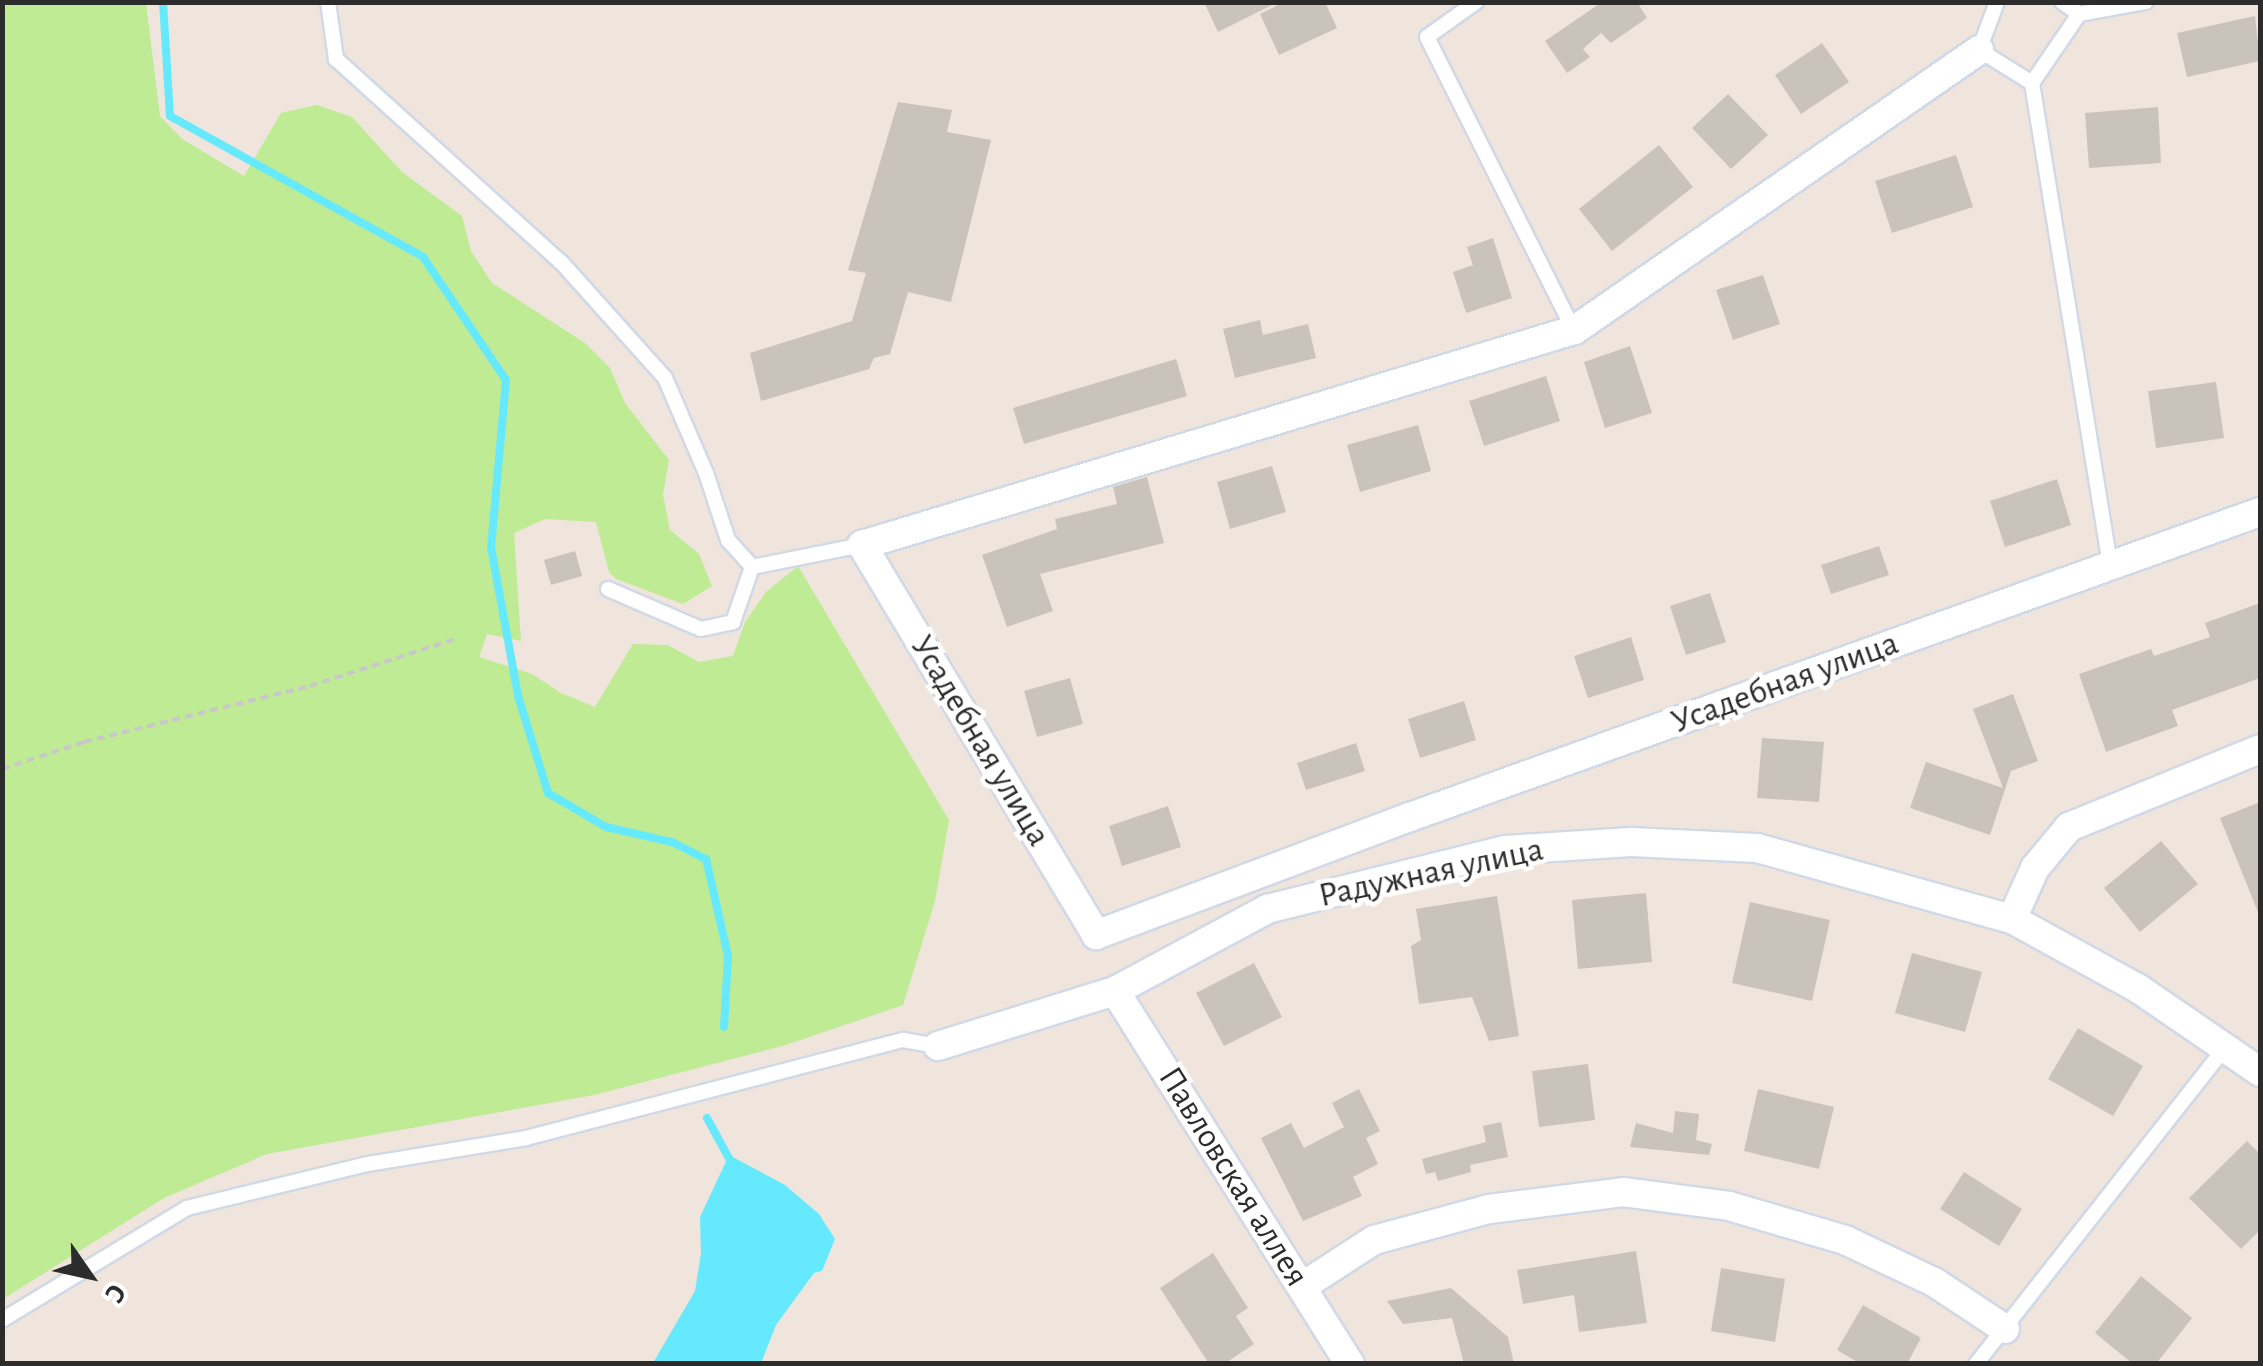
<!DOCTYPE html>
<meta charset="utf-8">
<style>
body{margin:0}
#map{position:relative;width:2263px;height:1366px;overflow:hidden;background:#efe5dd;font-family:"Alegreya Sans",sans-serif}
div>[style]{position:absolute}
.green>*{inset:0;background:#beeb94}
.water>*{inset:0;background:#66e9fc}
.stream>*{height:8px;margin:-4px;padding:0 4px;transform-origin:4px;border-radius:4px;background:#66e9fc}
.building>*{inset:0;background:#cac3bc}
.path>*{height:4px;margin-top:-2px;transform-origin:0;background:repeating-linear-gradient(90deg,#c8c8c8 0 8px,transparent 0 13px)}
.roads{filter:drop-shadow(2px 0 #d2d9e6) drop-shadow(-2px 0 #d2d9e6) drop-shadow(0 2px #d2d9e6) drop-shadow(0 -2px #d2d9e6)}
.service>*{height:14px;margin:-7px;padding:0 7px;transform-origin:7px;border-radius:7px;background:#fff}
.minor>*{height:28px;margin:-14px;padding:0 14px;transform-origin:14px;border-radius:14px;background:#fff}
span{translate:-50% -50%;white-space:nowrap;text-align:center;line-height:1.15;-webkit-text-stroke:9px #fff;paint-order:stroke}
.street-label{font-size:35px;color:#2c2c2c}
.frame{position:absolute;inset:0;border:5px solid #2c2c2c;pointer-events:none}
.north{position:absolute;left:40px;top:1226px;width:100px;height:100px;-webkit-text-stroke:8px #fff;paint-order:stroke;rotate:124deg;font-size:28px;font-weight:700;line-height:40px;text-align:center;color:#2c2c2c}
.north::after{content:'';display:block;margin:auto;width:35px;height:45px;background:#2c2c2c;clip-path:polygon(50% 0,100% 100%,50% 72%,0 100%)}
</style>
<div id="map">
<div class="green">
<i style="clip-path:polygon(3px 2px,146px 3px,160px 116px,182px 139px,244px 176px,281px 113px,317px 105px,352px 117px,402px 172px,462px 216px,471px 251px,492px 283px,585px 343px,610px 368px,625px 403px,669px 460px,663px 495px,670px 530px,699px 554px,712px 586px,683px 604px,616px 579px,609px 572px,596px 522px,545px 519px,514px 533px,521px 641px,487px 634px,479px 657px,532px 674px,561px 693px,595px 707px,633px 644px,668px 645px,699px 662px,733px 656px,745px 622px,766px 592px,798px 566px,949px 820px,935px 901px,903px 1005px,786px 1045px,594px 1095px,267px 1154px,164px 1198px,3px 1299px)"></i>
</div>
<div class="water">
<i style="clip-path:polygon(729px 1155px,785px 1185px,819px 1214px,835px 1239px,822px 1271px,814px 1273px,776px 1325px,761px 1363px,653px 1363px,695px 1291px,701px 1253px,700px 1217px)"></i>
</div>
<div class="stream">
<i style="left:163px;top:2px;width:114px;rotate:86.5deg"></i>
<i style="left:170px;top:116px;width:290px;rotate:29.1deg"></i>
<i style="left:423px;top:257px;width:148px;rotate:56deg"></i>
<i style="left:506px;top:380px;width:168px;rotate:95.1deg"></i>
<i style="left:491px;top:547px;width:151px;rotate:79.7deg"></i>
<i style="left:518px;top:696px;width:102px;rotate:72.8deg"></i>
<i style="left:548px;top:793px;width:67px;rotate:30.4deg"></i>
<i style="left:606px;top:827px;width:68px;rotate:12.8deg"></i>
<i style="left:672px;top:842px;width:38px;rotate:27deg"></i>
<i style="left:706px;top:859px;width:99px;rotate:77.2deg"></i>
<i style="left:728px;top:956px;width:71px;rotate:93.2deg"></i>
<i style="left:707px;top:1118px;width:50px;rotate:61.4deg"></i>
</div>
<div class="building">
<i style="clip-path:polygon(1204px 2px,1278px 2px,1218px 32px)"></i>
<i style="clip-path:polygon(1284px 2px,1325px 2px,1337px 28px,1279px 55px,1260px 14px)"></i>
<i style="clip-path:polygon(1602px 2px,1637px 2px,1647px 18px,1611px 43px,1601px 33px,1583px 49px,1590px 57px,1567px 73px,1545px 41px)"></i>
<i style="clip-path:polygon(2255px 16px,2260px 61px,2187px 77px,2177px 33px)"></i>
<i style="clip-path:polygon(1822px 43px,1849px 82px,1801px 114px,1775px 75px)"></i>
<i style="clip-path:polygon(1728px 94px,1768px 135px,1731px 169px,1692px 128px)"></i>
<i style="clip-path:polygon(898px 102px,952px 110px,947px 132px,991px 140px,951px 302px,908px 292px,890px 354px,874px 358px,869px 369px,761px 401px,750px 353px,852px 321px,866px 273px,848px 270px)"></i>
<i style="clip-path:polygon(2158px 107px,2161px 163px,2089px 168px,2085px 113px)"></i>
<i style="clip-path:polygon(1659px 145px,1693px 187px,1612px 251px,1579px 209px)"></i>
<i style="clip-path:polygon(1956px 155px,1973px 207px,1892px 233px,1875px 181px)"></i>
<i style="clip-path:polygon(1493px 238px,1512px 298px,1466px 313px,1453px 272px,1473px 265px,1467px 247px)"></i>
<i style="clip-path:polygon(1763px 275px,1780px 324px,1733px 340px,1716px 290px)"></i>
<i style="clip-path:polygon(1260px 320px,1263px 335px,1308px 324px,1316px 358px,1235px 378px,1223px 329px)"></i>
<i style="clip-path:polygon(1630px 346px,1652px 413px,1605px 428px,1584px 362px)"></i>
<i style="clip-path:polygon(1176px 359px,1187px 396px,1024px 444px,1013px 408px)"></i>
<i style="clip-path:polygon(1546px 376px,1560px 421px,1484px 446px,1469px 401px)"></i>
<i style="clip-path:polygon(2216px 382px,2224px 438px,2156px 448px,2148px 391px)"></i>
<i style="clip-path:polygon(1418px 425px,1431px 471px,1360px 492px,1347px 445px)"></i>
<i style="clip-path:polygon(1272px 466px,1286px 512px,1230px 529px,1217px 482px)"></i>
<i style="clip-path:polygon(1147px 477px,1164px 543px,1040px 574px,1053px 611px,1007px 627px,982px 555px,1057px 529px,1055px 519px,1117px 504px,1113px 487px)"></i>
<i style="clip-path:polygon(2057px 479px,2071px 525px,2005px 547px,1990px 501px)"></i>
<i style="clip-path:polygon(1879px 546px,1889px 575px,1831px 594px,1821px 565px)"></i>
<i style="clip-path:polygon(575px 551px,582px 576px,551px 585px,544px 560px)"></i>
<i style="clip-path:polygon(1710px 593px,1726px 642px,1686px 655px,1670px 606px)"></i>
<i style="clip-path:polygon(2260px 603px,2260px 678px,2172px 710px,2178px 726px,2106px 752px,2079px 674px,2151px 649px,2154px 656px,2210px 637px,2205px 623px)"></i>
<i style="clip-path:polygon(1631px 637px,1644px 680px,1588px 698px,1574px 656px)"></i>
<i style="clip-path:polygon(1070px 678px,1083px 724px,1037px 737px,1024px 691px)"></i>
<i style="clip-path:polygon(2013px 694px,2038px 761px,2011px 771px,1990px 835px,1910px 808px,1926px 762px,2003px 788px,1973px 709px)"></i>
<i style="clip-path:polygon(1464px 701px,1476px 740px,1420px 758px,1408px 719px)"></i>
<i style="clip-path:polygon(1762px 738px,1824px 742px,1819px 802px,1757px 798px)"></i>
<i style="clip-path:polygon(1356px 743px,1365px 771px,1306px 790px,1297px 763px)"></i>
<i style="clip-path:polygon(2260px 802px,2260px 917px,2220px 818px)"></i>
<i style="clip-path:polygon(1168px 806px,1181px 847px,1122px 866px,1109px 826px)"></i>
<i style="clip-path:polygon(2161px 841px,2198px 884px,2140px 932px,2104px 888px)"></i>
<i style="clip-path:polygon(1646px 893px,1652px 962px,1578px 969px,1572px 900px)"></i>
<i style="clip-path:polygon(1497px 896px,1519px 1036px,1489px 1041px,1472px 997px,1419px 1004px,1411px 946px,1421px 940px,1416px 909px)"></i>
<i style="clip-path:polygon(1750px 902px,1830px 920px,1812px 1001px,1732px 983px)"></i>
<i style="clip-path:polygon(1912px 953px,1982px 972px,1965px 1032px,1895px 1013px)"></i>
<i style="clip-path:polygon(1254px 963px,1282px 1017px,1224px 1046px,1196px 993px)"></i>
<i style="clip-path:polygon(2078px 1028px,2143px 1066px,2113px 1116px,2048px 1079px)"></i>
<i style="clip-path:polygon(1588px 1064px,1595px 1120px,1539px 1127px,1532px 1071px)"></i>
<i style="clip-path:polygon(1359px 1089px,1380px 1131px,1366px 1138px,1378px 1164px,1353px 1177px,1362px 1196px,1303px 1221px,1261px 1138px,1291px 1123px,1304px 1148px,1344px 1127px,1332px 1103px)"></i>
<i style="clip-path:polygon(1758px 1089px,1834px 1107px,1819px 1169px,1744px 1151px)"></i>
<i style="clip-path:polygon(1675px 1111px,1699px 1114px,1696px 1140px,1712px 1144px,1709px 1155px,1630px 1147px,1636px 1123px,1673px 1133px)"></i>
<i style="clip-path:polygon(1501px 1122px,1508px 1157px,1470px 1165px,1471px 1172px,1438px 1181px,1435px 1172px,1426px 1174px,1422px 1159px,1486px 1142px,1483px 1126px)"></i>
<i style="clip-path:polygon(2247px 1141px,2260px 1154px,2260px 1230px,2241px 1249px,2189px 1198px)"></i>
<i style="clip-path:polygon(1964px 1172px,2022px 1209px,1999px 1246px,1940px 1209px)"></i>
<i style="clip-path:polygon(1636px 1251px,1647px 1323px,1579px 1332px,1574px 1295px,1523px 1304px,1517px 1270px)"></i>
<i style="clip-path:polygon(1213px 1253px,1248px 1308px,1236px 1316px,1254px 1344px,1224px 1364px,1209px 1364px,1160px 1288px)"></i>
<i style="clip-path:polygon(1721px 1268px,1785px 1279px,1775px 1342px,1711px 1331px)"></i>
<i style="clip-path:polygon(2141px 1276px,2192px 1318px,2156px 1364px,2133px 1364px,2095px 1333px)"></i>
<i style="clip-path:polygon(1451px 1288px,1508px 1337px,1514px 1364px,1464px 1364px,1452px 1318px,1403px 1324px,1387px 1301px)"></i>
<i style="clip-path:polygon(1863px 1305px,1921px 1338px,1907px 1364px,1861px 1364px,1837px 1350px)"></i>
</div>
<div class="path">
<i style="left:2px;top:769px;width:86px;rotate:-18.2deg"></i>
<i style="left:84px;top:742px;width:233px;rotate:-13.9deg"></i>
<i style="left:310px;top:686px;width:152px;rotate:-18deg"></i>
</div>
<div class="roads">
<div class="service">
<i style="left:328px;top:2px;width:58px;rotate:82deg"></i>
<i style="left:336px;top:59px;width:303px;rotate:42.1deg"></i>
<i style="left:561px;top:262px;width:156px;rotate:48.1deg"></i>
<i style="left:665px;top:378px;width:103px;rotate:66.7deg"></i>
<i style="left:706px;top:473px;width:71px;rotate:71.8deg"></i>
<i style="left:728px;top:540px;width:36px;rotate:48deg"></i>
<i style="left:752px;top:567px;width:112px;rotate:-11.3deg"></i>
<i style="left:1476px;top:2px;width:60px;rotate:144.5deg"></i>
<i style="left:1427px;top:37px;width:328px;rotate:63.4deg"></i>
<i style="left:1997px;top:2px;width:51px;rotate:110.6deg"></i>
<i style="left:1979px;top:50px;width:62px;rotate:31.9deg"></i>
<i style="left:2032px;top:83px;width:83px;rotate:-55.7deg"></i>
<i style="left:2062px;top:2px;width:21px;rotate:35deg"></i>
<i style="left:2079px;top:14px;width:68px;rotate:-10.2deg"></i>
<i style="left:2032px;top:83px;width:489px;rotate:80.8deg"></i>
<i style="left:608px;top:589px;width:101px;rotate:23.3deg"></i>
<i style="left:701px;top:629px;width:33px;rotate:-12deg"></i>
<i style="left:733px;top:622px;width:58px;rotate:-70.9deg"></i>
<i style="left:2px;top:1320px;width:216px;rotate:-31.2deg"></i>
<i style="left:187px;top:1208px;width:186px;rotate:-13.7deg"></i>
<i style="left:368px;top:1164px;width:160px;rotate:-9.3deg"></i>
<i style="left:526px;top:1138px;width:390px;rotate:-14.6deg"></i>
<i style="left:903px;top:1040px;width:36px;rotate:10deg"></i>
<i style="left:1976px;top:1364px;width:402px;rotate:-51.8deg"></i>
</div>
<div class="minor">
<i style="left:1979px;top:50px;width:492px;rotate:145.3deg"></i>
<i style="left:1574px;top:330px;width:744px;rotate:163.2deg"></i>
<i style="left:862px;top:545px;width:455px;rotate:59deg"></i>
<i style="left:1096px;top:935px;width:335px;rotate:-20.6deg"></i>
<i style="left:1410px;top:817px;width:903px;rotate:-19.74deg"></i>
<i style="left:2012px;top:919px;width:56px;rotate:-65.7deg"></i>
<i style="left:2035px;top:868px;width:53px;rotate:-50.3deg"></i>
<i style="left:2069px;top:827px;width:206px;rotate:-22.2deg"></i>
<i style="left:1115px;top:991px;width:441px;rotate:57.8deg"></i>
<i style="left:938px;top:1046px;width:185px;rotate:-17.3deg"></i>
<i style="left:1115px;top:991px;width:173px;rotate:-28.3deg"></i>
<i style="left:1267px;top:909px;width:246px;rotate:-13.9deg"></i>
<i style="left:1506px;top:850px;width:125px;rotate:-3.7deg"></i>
<i style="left:1631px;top:842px;width:126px;rotate:2.7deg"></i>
<i style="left:1757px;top:848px;width:265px;rotate:15.6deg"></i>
<i style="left:2012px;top:919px;width:145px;rotate:28.9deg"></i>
<i style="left:2139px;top:989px;width:147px;rotate:34.4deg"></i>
<i style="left:1303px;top:1286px;width:85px;rotate:-32.9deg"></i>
<i style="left:1374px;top:1240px;width:119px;rotate:-15.1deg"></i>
<i style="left:1489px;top:1209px;width:135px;rotate:-7.2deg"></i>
<i style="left:1623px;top:1192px;width:107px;rotate:7.5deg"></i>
<i style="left:1729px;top:1206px;width:121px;rotate:16.3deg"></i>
<i style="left:1845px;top:1240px;width:98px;rotate:25.3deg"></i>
<i style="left:1934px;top:1282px;width:85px;rotate:33.5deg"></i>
</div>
</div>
<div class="street-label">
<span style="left:1785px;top:683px;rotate:-20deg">Усадебная улица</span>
<span style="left:980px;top:741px;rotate:59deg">Усадебная улица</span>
<span style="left:1431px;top:873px;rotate:-12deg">Радужная улица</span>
<span style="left:1233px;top:1177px;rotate:58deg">Павловская аллея</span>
</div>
<div class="frame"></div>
<div class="north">С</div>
</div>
